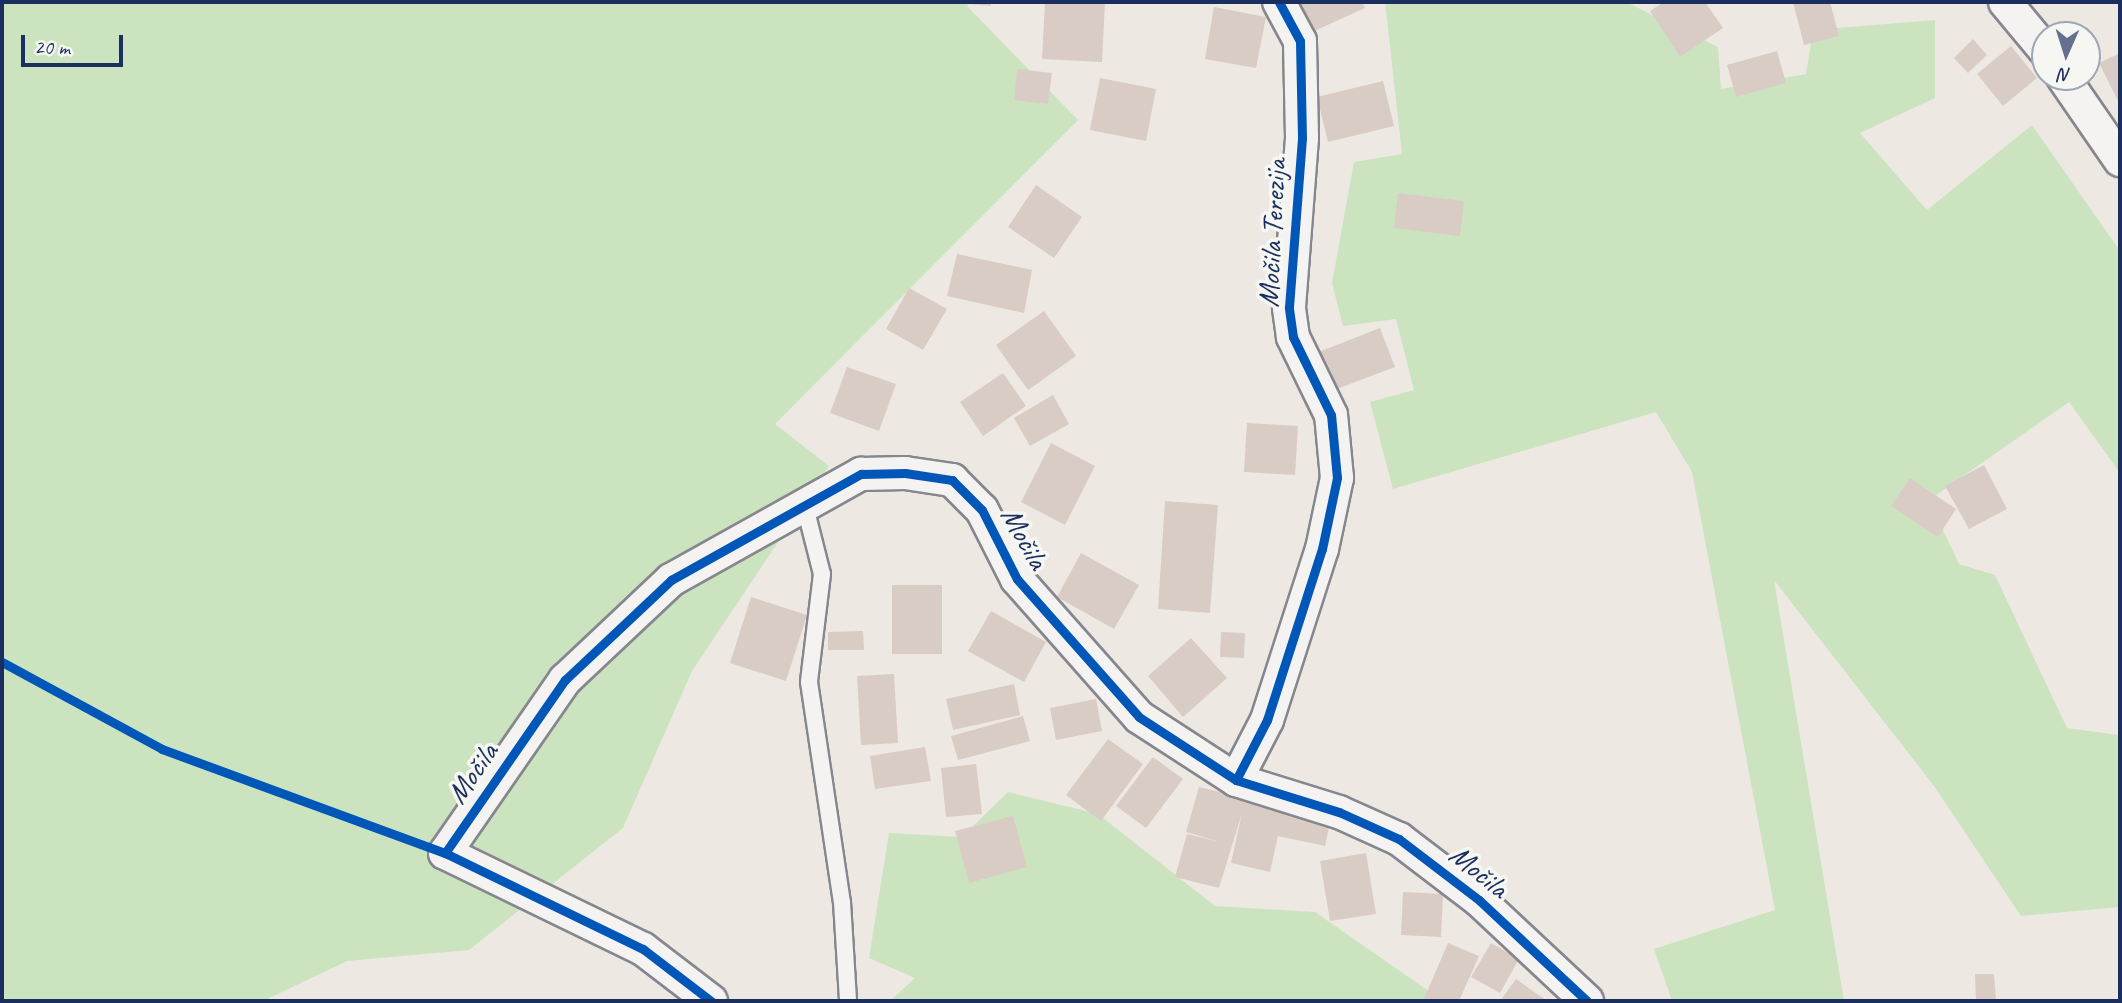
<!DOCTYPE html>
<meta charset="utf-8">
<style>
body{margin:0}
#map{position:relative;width:2122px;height:1003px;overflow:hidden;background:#eee8e3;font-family:Caveat,sans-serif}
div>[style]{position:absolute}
.green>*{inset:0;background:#cbe4bf}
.building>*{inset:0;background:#d9ccc5}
.roads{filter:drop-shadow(2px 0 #86878e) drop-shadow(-2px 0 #86878e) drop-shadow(0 2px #86878e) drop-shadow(0 -2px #86878e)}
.lane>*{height:16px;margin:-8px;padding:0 8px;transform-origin:8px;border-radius:8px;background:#f4f3f1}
.street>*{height:32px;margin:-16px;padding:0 16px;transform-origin:16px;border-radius:16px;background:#f4f3f1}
.cycleway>*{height:9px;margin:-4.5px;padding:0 4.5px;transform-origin:4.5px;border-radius:4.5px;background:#0057b8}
span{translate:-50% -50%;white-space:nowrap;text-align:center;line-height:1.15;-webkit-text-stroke:7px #f6f6f2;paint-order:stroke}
.street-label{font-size:30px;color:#1b2f5e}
.frame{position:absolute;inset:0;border:4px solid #1b2f5e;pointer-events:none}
.north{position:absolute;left:2031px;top:21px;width:70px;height:70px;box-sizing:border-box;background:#f6f6f2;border:2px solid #9ea6b7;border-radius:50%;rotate:183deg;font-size:19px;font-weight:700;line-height:28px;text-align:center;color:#1b2f5e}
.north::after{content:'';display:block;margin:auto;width:24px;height:32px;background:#65708d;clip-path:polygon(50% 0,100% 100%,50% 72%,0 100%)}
.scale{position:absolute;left:21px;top:35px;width:102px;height:32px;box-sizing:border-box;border:4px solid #1b2f5e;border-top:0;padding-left:9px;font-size:21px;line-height:24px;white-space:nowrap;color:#1b2f5e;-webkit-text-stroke:5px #f6f6f2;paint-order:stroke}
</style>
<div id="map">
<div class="green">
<i style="clip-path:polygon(2px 2px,971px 2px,967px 6px,1078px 120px,775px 424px,829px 466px,692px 671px,623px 828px,469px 950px,347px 961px,263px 1001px,2px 1001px)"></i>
<i style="clip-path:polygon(1385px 2px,1626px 2px,1718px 47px,1721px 89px,1806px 74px,1813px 30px,1935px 20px,1935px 98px,1860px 133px,1927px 210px,2032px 125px,2120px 251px,2120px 473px,2069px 402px,1929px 500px,1959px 564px,1995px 575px,2067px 728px,2119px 735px,2120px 907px,2021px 916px,1934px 786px,1774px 580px,1844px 1001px,1672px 1001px,1654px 949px,1775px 910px,1692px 472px,1656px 412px,1393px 489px,1370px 402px,1414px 390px,1396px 319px,1343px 326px,1332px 283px,1354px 162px,1402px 154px)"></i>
<i style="clip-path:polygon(1008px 792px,1098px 814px,1215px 906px,1315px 912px,1443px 1001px,890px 1001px,915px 978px,869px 958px,889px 833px,962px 837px)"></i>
</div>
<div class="building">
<i style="clip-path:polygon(946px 2px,991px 2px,991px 6px)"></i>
<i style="clip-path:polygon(1045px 2px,1105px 2px,1102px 62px,1042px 59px)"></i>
<i style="clip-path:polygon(1298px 2px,1362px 2px,1365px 8px,1312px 32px)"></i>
<i style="clip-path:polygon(1664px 2px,1705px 2px,1723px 28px,1680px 57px,1650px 11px)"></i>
<i style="clip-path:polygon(1793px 2px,1830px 2px,1839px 36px,1804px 45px)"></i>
<i style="clip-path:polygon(1214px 7px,1266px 17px,1256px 68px,1205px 59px)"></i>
<i style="clip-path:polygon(1973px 39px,1987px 55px,1968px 73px,1954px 58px)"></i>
<i style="clip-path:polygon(2011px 46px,2037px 78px,2003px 106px,1977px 74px)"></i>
<i style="clip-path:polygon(1777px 51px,1786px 83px,1736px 97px,1727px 65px)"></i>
<i style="clip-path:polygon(2120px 53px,2120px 105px,2099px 63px)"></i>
<i style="clip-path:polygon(1017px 69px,1052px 73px,1048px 104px,1014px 100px)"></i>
<i style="clip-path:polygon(1100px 78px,1156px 89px,1146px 141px,1090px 130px)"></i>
<i style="clip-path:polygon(1383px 81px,1394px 126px,1328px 142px,1317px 97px)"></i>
<i style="clip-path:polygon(1036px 185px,1082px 217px,1054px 258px,1008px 227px)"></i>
<i style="clip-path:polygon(1398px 193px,1464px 201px,1460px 236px,1394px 228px)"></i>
<i style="clip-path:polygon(957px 254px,1032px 270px,1024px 313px,947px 296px)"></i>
<i style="clip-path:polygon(909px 288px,947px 309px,923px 350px,886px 329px)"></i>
<i style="clip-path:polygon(1044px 311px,1076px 356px,1028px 390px,996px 345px)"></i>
<i style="clip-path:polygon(1380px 328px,1395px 367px,1326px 393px,1311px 355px)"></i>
<i style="clip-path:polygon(847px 367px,896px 384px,879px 431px,830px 413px)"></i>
<i style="clip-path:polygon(1003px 373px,1026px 406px,983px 436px,960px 402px)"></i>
<i style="clip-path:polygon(1053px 395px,1069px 424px,1030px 446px,1014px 418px)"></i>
<i style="clip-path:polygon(1247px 423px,1298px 426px,1295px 475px,1244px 472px)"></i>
<i style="clip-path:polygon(1051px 443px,1095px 466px,1065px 525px,1021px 502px)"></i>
<i style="clip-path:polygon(1984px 465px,2007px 509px,1969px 529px,1945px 486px)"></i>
<i style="clip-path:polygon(1910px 478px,1956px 509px,1938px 537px,1891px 506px)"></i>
<i style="clip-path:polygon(1165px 501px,1218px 505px,1210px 613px,1158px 609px)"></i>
<i style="clip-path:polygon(1081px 553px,1139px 585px,1114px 629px,1057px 597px)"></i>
<i style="clip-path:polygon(892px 585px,942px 585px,942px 654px,892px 654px)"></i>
<i style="clip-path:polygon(751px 597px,807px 615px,786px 681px,730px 663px)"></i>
<i style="clip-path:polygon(991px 611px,1046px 642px,1024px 682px,968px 651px)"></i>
<i style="clip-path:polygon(863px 631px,864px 650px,828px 650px,828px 632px)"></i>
<i style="clip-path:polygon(1221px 632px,1245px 633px,1244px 658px,1220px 657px)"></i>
<i style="clip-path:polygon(1191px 638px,1227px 678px,1183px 717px,1148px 676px)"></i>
<i style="clip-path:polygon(894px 674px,898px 743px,861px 745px,857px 676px)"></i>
<i style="clip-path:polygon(1014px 684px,1020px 715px,953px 730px,946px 699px)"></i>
<i style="clip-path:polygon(1096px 699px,1102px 731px,1056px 740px,1050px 708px)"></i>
<i style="clip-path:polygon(1023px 716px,1030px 741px,958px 760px,951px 736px)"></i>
<i style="clip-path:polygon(1108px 739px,1143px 764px,1101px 821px,1066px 795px)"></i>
<i style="clip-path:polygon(925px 747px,931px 781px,875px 789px,870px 756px)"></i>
<i style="clip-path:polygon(1153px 757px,1183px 779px,1146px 828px,1116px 806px)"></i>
<i style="clip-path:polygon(976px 764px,982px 814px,946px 817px,941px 768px)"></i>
<i style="clip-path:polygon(1199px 787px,1331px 818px,1325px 846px,1278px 836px,1270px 872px,1231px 863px,1242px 813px,1219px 888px,1175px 877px,1187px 834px,1220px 842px,1186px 832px)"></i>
<i style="clip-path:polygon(1013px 816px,1027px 867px,969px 883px,955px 831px)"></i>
<i style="clip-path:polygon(1366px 853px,1376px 914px,1330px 921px,1320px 861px)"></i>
<i style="clip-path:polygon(1403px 892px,1443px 894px,1441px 937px,1401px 935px)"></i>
<i style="clip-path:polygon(1448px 943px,1479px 956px,1459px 1001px,1423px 1001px)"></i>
<i style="clip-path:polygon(1491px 943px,1519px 959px,1500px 993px,1471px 977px)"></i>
<i style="clip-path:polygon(1975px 974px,1994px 974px,1996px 1001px,1976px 1001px)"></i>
<i style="clip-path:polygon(1516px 979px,1547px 1001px,1500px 1001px)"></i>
</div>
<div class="roads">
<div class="lane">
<i style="left:805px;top:507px;width:69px;rotate:75.8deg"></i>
<i style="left:822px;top:574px;width:109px;rotate:96.9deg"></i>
<i style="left:809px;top:682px;width:222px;rotate:81.5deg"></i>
<i style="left:842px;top:902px;width:99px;rotate:86.5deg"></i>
</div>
<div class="street">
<i style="left:2005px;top:2px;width:62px;rotate:50.2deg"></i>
<i style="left:2063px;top:77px;width:101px;rotate:55.5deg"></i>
<i style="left:1236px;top:780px;width:68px;rotate:-62.7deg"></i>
<i style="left:1267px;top:720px;width:180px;rotate:-72.2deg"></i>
<i style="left:1322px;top:549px;width:73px;rotate:-78.1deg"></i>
<i style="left:1337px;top:478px;width:63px;rotate:-95.4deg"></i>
<i style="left:1331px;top:415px;width:87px;rotate:-116deg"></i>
<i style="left:1293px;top:337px;width:30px;rotate:-98deg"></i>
<i style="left:1289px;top:307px;width:169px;rotate:-85.6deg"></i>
<i style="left:1302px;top:138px;width:97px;rotate:-91.2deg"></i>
<i style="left:1300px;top:41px;width:44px;rotate:-118.3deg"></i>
<i style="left:711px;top:1001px;width:86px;rotate:-142.6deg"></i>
<i style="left:643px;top:949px;width:220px;rotate:-154.1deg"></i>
<i style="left:445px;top:853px;width:211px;rotate:-55.3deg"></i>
<i style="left:565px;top:680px;width:146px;rotate:-43.3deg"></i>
<i style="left:671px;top:580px;width:218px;rotate:-29.2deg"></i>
<i style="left:861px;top:474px;width:44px;rotate:-1.3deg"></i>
<i style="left:905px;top:473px;width:48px;rotate:8.5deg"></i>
<i style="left:952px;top:480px;width:42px;rotate:45deg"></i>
<i style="left:982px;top:510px;width:77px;rotate:63.1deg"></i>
<i style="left:1017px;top:579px;width:184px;rotate:48.5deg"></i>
<i style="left:1139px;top:717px;width:116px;rotate:33deg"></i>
<i style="left:1236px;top:780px;width:108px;rotate:17.3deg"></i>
<i style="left:1339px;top:812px;width:66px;rotate:24.2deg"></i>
<i style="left:1399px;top:839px;width:101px;rotate:37.3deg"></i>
<i style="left:1479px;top:900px;width:148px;rotate:43.1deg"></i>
</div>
</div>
<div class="cycleway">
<i style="left:2px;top:662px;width:182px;rotate:28.5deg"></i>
<i style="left:162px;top:749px;width:302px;rotate:20.2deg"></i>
<i style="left:445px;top:853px;width:220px;rotate:25.9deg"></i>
<i style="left:643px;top:949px;width:86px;rotate:37.4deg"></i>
<i style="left:1236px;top:780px;width:68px;rotate:-62.7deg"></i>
<i style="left:1267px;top:720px;width:180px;rotate:-72.2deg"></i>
<i style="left:1322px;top:549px;width:73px;rotate:-78.1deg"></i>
<i style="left:1337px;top:478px;width:63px;rotate:-95.4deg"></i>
<i style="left:1331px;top:415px;width:87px;rotate:-116deg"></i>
<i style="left:1293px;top:337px;width:30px;rotate:-98deg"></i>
<i style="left:1289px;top:307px;width:169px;rotate:-85.6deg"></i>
<i style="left:1302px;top:138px;width:97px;rotate:-91.2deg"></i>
<i style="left:1300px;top:41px;width:44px;rotate:-118.3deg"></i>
<i style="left:445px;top:853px;width:211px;rotate:-55.3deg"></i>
<i style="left:565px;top:680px;width:146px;rotate:-43.3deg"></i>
<i style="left:671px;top:580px;width:218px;rotate:-29.2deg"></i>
<i style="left:861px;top:474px;width:44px;rotate:-1.3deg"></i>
<i style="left:905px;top:473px;width:48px;rotate:8.5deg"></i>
<i style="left:952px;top:480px;width:42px;rotate:45deg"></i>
<i style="left:982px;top:510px;width:77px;rotate:63.1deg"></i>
<i style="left:1017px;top:579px;width:184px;rotate:48.5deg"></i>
<i style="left:1139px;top:717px;width:116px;rotate:33deg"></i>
<i style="left:1236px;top:780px;width:108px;rotate:17.3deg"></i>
<i style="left:1339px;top:812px;width:66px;rotate:24.2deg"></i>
<i style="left:1399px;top:839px;width:101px;rotate:37.3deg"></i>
<i style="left:1479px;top:900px;width:148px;rotate:43.1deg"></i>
</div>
<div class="street-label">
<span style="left:1272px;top:233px;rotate:-87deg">Močila Terezija</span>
<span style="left:1025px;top:538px;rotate:61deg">Močila</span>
<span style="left:472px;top:773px;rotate:-55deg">Močila</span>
<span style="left:1479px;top:871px;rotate:39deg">Močila</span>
</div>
<div class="frame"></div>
<div class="north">N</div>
<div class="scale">20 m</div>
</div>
